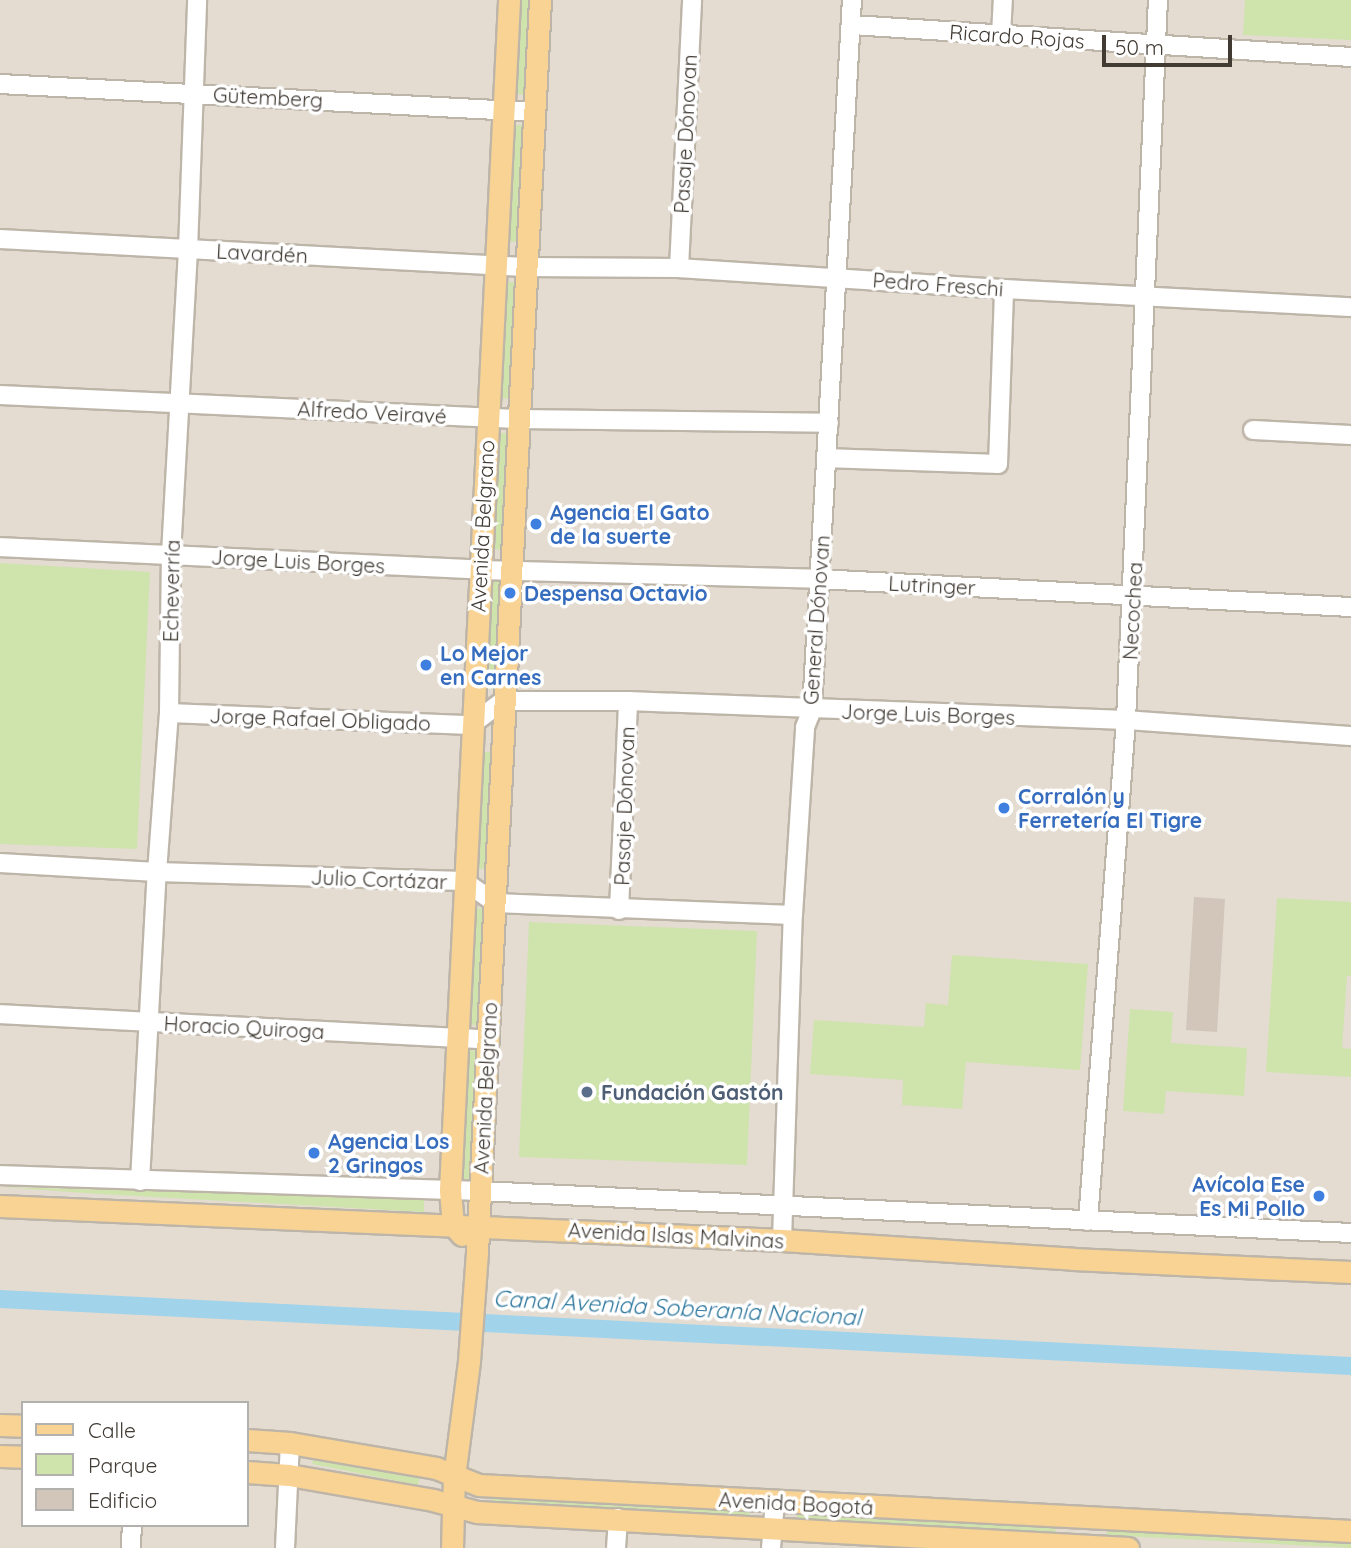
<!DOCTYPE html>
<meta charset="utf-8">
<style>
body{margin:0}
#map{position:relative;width:1351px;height:1548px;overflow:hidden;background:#f0ebe3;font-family:Quicksand,sans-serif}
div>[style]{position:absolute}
.residential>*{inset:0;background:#e4dcd1}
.green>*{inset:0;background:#cfe3ad}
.canal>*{height:18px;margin:-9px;padding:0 9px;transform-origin:9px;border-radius:9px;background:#a1d3eb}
.building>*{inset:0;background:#d1c6b9}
.roads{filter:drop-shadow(2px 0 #beb5a9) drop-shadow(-2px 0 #beb5a9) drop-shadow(0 2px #beb5a9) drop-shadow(0 -2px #beb5a9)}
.minor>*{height:18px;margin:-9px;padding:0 9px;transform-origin:9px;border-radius:9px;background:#fff}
.major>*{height:21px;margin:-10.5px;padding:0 10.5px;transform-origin:10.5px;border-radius:10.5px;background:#f8d394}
.dots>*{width:19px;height:19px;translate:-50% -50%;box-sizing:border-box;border:4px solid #fff;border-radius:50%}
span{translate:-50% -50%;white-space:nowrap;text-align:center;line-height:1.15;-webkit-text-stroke:7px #fff;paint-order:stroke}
.street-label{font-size:21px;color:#413b34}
.shop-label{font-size:21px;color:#366cbe;font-weight:700}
.left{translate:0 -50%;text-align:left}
.right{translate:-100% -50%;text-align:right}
.service-label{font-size:21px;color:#4e5e75;font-weight:700}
.water-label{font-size:23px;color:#327a9f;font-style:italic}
.legend{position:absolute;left:21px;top:1401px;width:228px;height:126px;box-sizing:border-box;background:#fff;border:2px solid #b3b1ae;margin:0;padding:9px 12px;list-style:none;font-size:21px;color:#413b34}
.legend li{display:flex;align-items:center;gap:14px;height:35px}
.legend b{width:35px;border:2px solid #b3b1ae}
.scale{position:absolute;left:1102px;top:35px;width:130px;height:32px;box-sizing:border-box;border:4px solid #413b34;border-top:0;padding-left:9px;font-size:21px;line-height:24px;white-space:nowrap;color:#413b34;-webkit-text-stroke:5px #fff;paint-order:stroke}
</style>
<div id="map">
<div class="residential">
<i style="clip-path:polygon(evenodd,0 0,1351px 0,1351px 1548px,0 1548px,0 0,23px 1403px,247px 1403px,247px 1525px,23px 1525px,23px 1403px)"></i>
</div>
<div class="green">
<i style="clip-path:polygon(518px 0,531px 0,526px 95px,513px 94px)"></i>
<i style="clip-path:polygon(1245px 0,1351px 0,1351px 40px,1243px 35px)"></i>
<i style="clip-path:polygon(512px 125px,525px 125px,518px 242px,505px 241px)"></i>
<i style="clip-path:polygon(505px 282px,518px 282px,512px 399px,499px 398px)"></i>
<i style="clip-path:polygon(498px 433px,510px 433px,504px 550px,491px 549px)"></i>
<i style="clip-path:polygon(0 563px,150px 572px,137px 849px,0 844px)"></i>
<i style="clip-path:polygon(490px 579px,502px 580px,497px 689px,484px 688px)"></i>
<i style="clip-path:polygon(478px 752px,491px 752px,485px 869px,472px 868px)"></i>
<i style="clip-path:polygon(1277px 898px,1351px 902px,1351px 976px,1347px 976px,1342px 1048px,1351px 1049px,1351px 1077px,1266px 1072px)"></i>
<i style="clip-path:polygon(474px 908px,487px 909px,480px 1025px,467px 1025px)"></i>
<i style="clip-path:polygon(529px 922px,757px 931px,747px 1165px,519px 1157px)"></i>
<i style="clip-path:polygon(952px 955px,1088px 964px,1080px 1070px,966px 1062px,962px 1109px,902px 1105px,903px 1080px,810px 1074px,814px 1020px,924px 1027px,926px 1003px,948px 1005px)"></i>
<i style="clip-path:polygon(1130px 1009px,1173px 1012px,1171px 1043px,1247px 1048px,1244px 1096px,1166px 1091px,1164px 1114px,1123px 1111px)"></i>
<i style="clip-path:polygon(467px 1050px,480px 1051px,473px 1181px,460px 1180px)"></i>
<i style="clip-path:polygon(0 1187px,424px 1198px,424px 1212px,99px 1194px)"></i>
<i style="clip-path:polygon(315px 1454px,420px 1475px,418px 1485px,312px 1464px)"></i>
<i style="clip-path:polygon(492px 1493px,750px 1509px,750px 1518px,492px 1504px)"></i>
<i style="clip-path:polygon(797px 1514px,1056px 1526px,1055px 1535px,797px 1521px)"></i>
<i style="clip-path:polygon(1108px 1528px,1351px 1541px,1351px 1548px,1106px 1535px)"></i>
</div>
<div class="canal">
<i style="left:0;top:1299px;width:1353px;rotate:2.84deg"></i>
</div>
<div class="building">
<i style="clip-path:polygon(1194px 897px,1225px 899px,1217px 1032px,1186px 1030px)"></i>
</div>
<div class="roads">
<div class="minor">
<i style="left:852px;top:25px;width:500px;rotate:3.67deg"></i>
<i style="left:1001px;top:35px;width:35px;rotate:-87deg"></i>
<i style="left:0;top:84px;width:536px;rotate:3deg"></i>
<i style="left:0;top:239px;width:526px;rotate:3.05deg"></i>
<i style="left:525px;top:267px;width:154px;rotate:0.4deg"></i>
<i style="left:679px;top:268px;width:326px;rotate:3.7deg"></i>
<i style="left:1004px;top:289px;width:347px;rotate:3deg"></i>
<i style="left:679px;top:268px;width:268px;rotate:-87.2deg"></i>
<i style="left:0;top:395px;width:518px;rotate:2.66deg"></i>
<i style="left:517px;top:419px;width:312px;rotate:0.7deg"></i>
<i style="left:1253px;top:430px;width:98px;rotate:2.9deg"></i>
<i style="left:826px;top:458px;width:172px;rotate:2deg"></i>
<i style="left:998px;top:464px;width:175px;rotate:-88deg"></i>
<i style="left:0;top:547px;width:481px;rotate:2.7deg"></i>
<i style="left:480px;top:570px;width:338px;rotate:1.5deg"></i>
<i style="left:818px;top:579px;width:534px;rotate:3.01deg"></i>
<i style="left:169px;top:713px;width:302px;rotate:2.3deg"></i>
<i style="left:471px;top:725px;width:40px;rotate:-37deg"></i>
<i style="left:503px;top:701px;width:125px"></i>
<i style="left:628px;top:701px;width:498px;rotate:2.2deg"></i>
<i style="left:1126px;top:720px;width:226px;rotate:4.1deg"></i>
<i style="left:0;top:863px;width:157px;rotate:3.3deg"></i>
<i style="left:157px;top:872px;width:307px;rotate:1.7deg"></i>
<i style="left:464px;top:881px;width:38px;rotate:35deg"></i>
<i style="left:495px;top:903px;width:298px;rotate:2.3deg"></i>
<i style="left:619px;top:910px;width:209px;rotate:-87.5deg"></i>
<i style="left:0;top:1014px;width:489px;rotate:3deg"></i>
<i style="left:0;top:1175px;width:480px;rotate:1.9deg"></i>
<i style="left:480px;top:1191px;width:872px;rotate:2.76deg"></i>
<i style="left:140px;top:1181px;width:309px;rotate:-86.9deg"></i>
<i style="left:157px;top:872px;width:159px;rotate:-85.7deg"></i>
<i style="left:169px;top:713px;width:159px;rotate:-89.3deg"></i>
<i style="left:171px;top:554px;width:304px;rotate:-86.8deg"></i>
<i style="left:188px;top:250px;width:250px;rotate:-87.9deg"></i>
<i style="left:1088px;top:1221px;width:502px;rotate:-85.66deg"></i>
<i style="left:1126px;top:720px;width:721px;rotate:-87.46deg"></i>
<i style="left:782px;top:1240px;width:325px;rotate:-88.1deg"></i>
<i style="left:793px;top:915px;width:188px;rotate:-86.3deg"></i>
<i style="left:805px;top:727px;width:18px;rotate:-68deg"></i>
<i style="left:812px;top:710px;width:711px;rotate:-86.78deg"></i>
<i style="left:131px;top:1548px;width:23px;rotate:-88deg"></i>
<i style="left:285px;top:1548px;width:105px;rotate:-87.3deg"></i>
<i style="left:616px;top:1548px;width:30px;rotate:-86deg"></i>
<i style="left:771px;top:1548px;width:46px;rotate:-85deg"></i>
</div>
<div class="major">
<i style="left:0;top:1206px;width:783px;rotate:2.49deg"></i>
<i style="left:782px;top:1240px;width:292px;rotate:3.7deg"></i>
<i style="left:1073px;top:1259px;width:278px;rotate:2.7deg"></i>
<i style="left:462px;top:1235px;width:13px;rotate:-132deg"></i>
<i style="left:453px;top:1225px;width:35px;rotate:-95deg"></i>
<i style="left:450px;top:1190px;width:1191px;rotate:-87.16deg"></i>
<i style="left:0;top:1425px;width:23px;rotate:2deg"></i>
<i style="left:247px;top:1440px;width:43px;rotate:4deg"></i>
<i style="left:290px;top:1443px;width:148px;rotate:9.7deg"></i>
<i style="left:436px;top:1468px;width:46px;rotate:21.6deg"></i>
<i style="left:479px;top:1485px;width:873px;rotate:3.02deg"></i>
<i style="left:0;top:1456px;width:23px;rotate:2deg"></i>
<i style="left:247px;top:1472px;width:42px;rotate:4.1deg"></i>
<i style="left:289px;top:1475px;width:146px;rotate:9.8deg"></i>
<i style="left:433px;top:1500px;width:46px;rotate:15.3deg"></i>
<i style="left:477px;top:1512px;width:652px;rotate:3.17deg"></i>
<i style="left:452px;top:1548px;width:71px;rotate:-88.4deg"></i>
<i style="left:454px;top:1477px;width:117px;rotate:-82.6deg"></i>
<i style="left:469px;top:1361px;width:109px;rotate:-85.8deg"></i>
<i style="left:477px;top:1252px;width:1254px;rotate:-87.12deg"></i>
</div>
</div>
<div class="dots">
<i style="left:536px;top:524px;background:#3f7fe0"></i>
<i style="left:510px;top:593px;background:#3f7fe0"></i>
<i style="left:426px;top:665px;background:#3f7fe0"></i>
<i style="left:1004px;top:808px;background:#3f7fe0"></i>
<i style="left:587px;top:1092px;background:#5c6f8a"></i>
<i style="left:314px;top:1153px;background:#3f7fe0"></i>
<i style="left:1319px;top:1196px;background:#3f7fe0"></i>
</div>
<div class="street-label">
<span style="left:1017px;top:36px;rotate:4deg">Ricardo Rojas</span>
<span style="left:268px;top:97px;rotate:3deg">Gütemberg</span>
<span style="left:685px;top:134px;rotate:-87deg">Pasaje Dónovan</span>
<span style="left:262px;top:253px;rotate:3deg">Lavardén</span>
<span style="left:938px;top:284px;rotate:4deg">Pedro Freschi</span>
<span style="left:372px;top:412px;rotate:3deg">Alfredo Veiravé</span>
<span style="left:482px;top:526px;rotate:-87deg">Avenida Belgrano</span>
<span style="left:298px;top:561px;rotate:3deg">Jorge Luis Borges</span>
<span style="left:932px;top:585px;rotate:3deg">Lutringer</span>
<span style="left:171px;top:591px;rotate:-89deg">Echeverría</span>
<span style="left:1132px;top:611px;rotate:-87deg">Necochea</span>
<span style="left:816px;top:620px;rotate:-86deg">General Dónovan</span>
<span style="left:928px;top:714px;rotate:2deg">Jorge Luis Borges</span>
<span style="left:320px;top:719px;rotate:2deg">Jorge Rafael Obligado</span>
<span style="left:624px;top:806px;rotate:-88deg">Pasaje Dónovan</span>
<span style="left:379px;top:879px;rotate:2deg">Julio Cortázar</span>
<span style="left:244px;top:1027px;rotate:3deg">Horacio Quiroga</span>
<span style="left:485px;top:1088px;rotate:-87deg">Avenida Belgrano</span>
<span style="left:676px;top:1235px;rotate:3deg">Avenida Islas Malvinas</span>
<span style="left:796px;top:1503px;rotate:3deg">Avenida Bogotá</span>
</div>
<div class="shop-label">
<span class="left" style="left:550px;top:524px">Agencia El Gato<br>de la suerte</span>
<span class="left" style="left:524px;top:593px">Despensa Octavio</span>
<span class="left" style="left:440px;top:665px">Lo Mejor<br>en Carnes</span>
<span class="left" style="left:1018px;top:808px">Corralón y<br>Ferretería El Tigre</span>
<span class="left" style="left:328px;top:1153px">Agencia Los<br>2 Gringos</span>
<span class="right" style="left:1305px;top:1196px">Avícola Ese<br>Es Mi Pollo</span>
</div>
<div class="service-label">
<span class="left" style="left:601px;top:1092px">Fundación Gastón</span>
</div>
<div class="water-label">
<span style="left:677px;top:1308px;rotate:3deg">Canal Avenida Soberanía Nacional</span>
</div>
<ul class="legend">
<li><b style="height:9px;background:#f8d394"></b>Calle</li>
<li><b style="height:19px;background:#cfe3ad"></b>Parque</li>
<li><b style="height:19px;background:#d1c6b9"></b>Edificio</li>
</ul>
<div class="scale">50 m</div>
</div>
